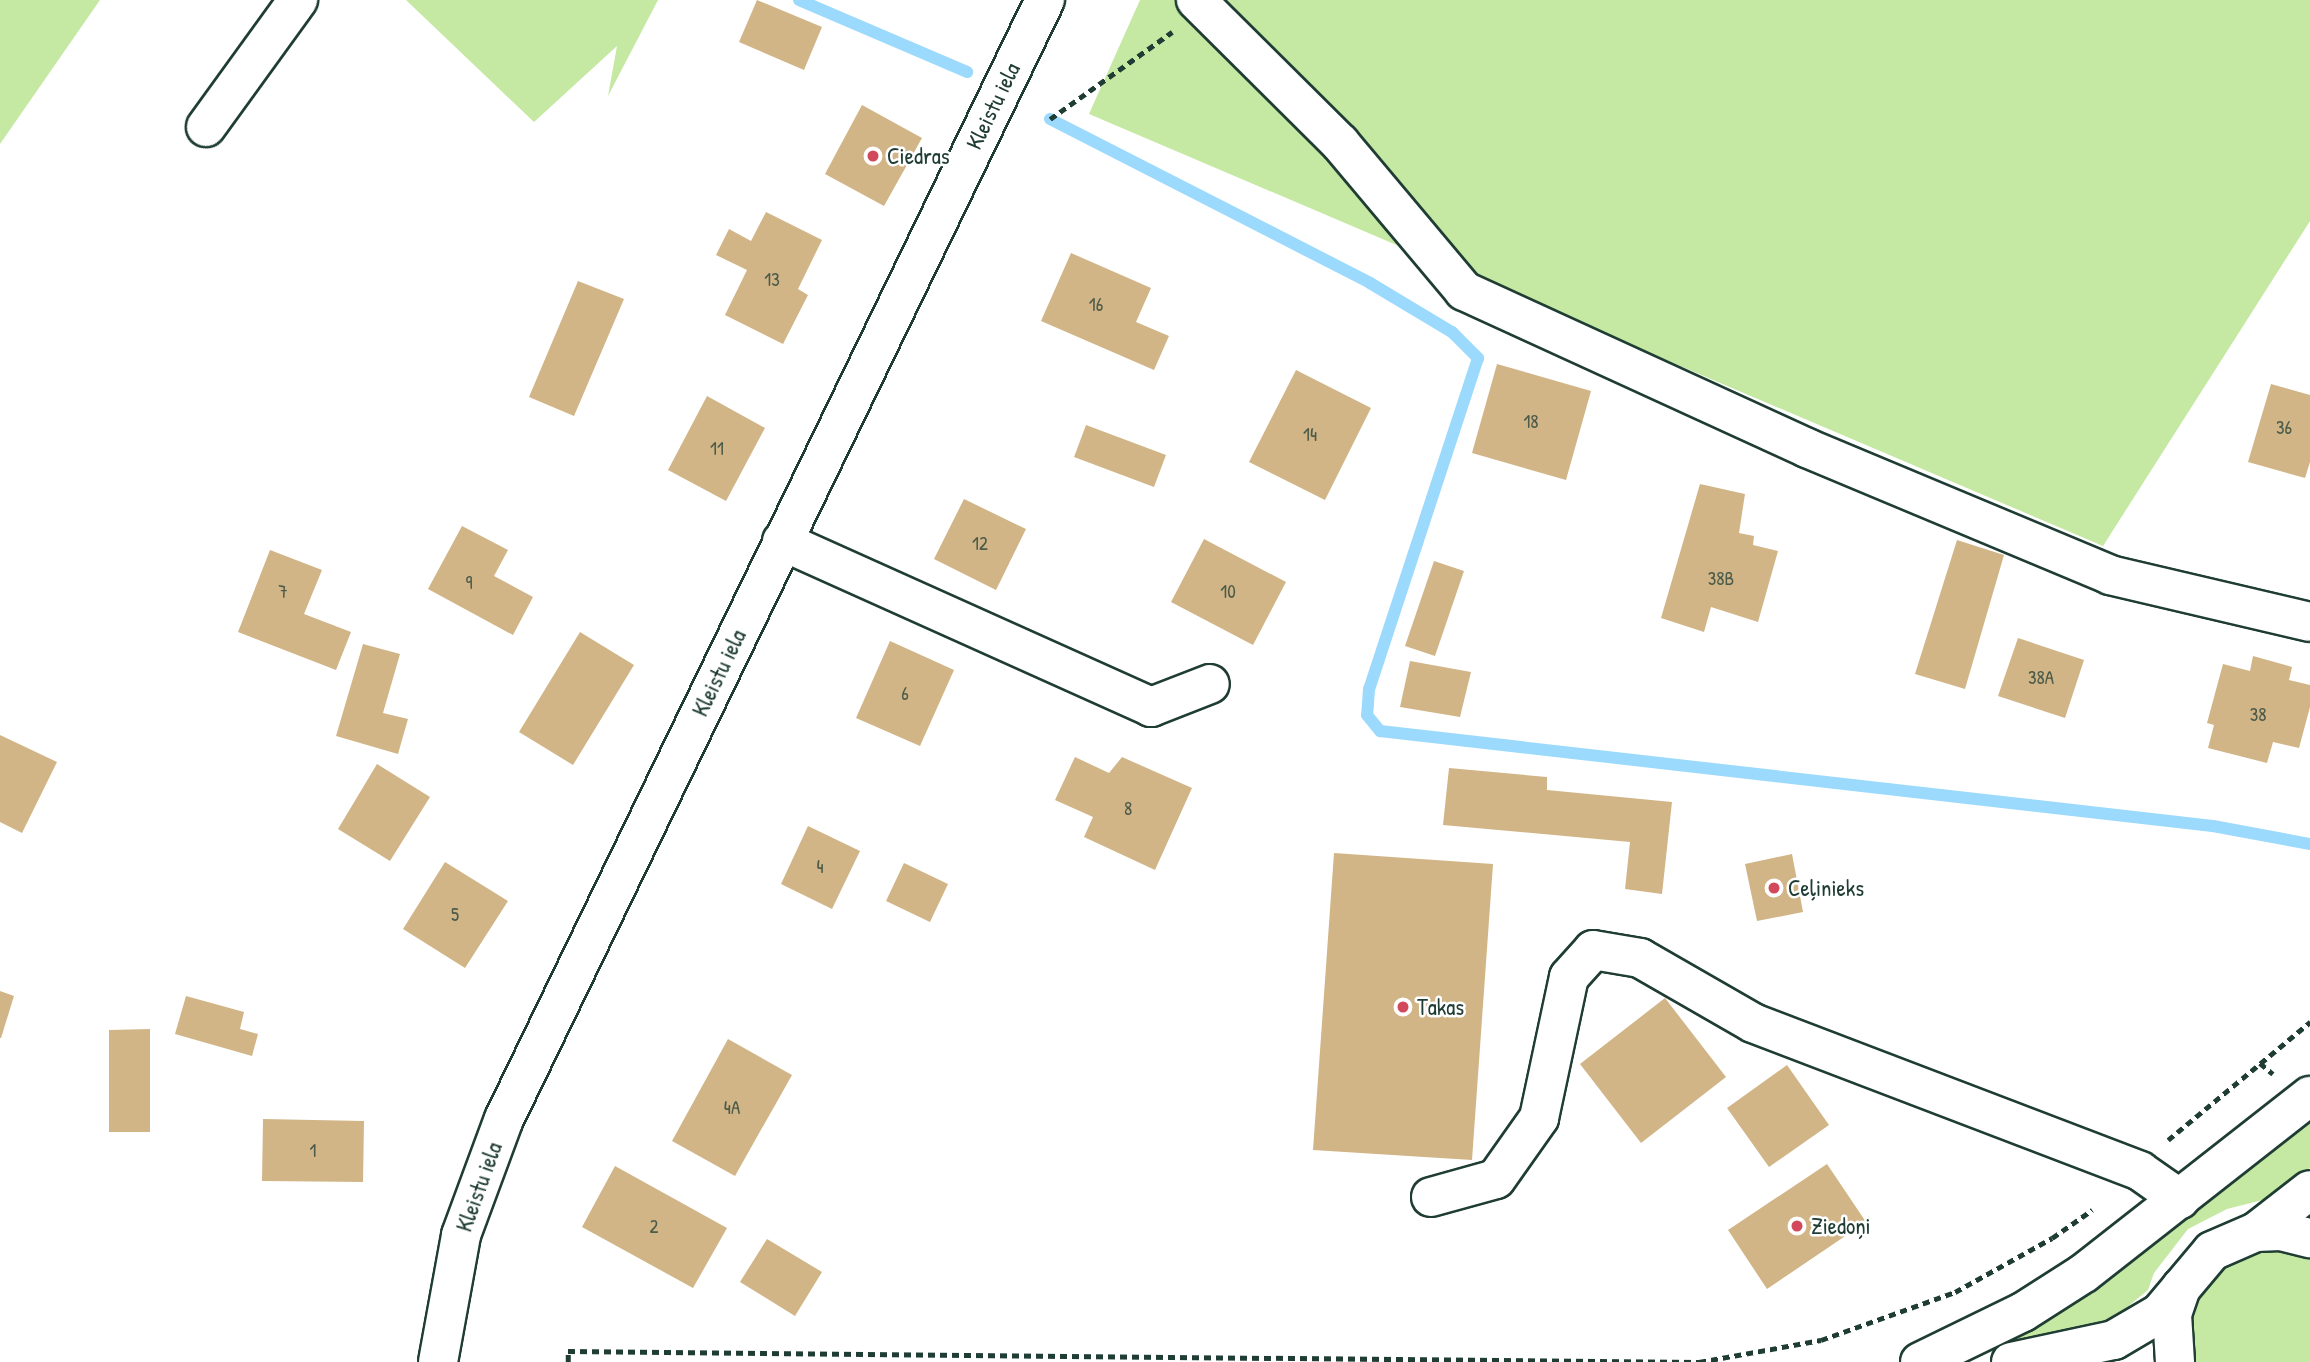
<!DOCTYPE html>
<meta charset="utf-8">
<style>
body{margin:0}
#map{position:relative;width:2310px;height:1362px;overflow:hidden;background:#fff;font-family:"Patrick Hand",sans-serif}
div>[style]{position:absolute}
.green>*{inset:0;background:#c5e8a2}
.stream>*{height:12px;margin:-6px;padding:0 6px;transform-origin:6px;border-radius:6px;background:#9cdafd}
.building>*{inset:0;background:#d1b587}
.path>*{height:4.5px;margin-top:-2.25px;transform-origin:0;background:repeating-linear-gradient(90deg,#1f3d34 0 7px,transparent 0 12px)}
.roads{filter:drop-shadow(2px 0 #1f3d34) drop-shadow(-2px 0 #1f3d34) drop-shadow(0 2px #1f3d34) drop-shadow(0 -2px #1f3d34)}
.minor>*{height:38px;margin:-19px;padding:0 19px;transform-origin:19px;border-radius:19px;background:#fff}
.major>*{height:38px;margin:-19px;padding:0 19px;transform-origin:19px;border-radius:19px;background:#fff}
.highway>*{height:38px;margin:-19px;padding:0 19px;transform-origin:19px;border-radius:19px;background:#fff}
.dots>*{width:19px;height:19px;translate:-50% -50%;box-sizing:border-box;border:4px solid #fff;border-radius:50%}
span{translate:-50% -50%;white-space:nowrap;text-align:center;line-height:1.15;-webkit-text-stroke:5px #fff;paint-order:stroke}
.number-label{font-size:19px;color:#4c5b49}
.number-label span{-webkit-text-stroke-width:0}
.street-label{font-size:23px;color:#1f3d34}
.poi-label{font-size:23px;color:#1f3d34}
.left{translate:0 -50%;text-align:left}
</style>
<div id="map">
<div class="green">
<i style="clip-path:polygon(0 0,100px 0,0 144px)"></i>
<i style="clip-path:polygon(406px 0,658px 0,608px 96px,617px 46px,534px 122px)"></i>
<i style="clip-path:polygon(1140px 0,2310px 0,2310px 221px,2103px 546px,1089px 114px)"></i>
<i style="clip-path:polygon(2310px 1106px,2310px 1167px,2305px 1176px,2278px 1196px,2227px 1209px,2188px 1229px,2154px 1273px,2148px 1290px,2108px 1323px,2008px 1343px,2009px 1338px)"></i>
<i style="clip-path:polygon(2278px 1247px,2310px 1256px,2310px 1362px,2192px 1362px,2186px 1330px,2200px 1287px,2215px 1270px,2255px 1249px)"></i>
</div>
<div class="stream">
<i style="left:799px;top:0;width:183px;rotate:23.2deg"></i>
<i style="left:1050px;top:119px;width:360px;rotate:27.1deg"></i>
<i style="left:1370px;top:283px;width:96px;rotate:30.9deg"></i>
<i style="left:1452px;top:332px;width:37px;rotate:45deg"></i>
<i style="left:1478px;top:358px;width:348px;rotate:108.2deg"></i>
<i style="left:1369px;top:689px;width:26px;rotate:94deg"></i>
<i style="left:1367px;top:715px;width:21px;rotate:51deg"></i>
<i style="left:1380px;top:731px;width:838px;rotate:6.51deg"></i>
<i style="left:2213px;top:826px;width:99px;rotate:10.5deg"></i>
</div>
<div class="building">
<i style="clip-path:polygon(757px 0,822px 27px,804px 70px,739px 42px)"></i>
<i style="clip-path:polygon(862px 105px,922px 138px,884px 206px,825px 174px)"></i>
<i style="clip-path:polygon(766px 212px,822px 240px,798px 289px,808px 295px,783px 344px,725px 315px,747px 270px,716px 255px,729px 229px,751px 241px)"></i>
<i style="clip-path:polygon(1071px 253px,1151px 288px,1136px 322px,1169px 336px,1154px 370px,1041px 321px)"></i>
<i style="clip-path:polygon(578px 281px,624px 299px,574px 416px,529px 397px)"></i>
<i style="clip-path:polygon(1497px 364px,1591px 391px,1566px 480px,1472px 453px)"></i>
<i style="clip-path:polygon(1296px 370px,1371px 408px,1325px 500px,1249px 462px)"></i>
<i style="clip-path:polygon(2271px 384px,2310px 395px,2310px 462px,2305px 478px,2248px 462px)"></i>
<i style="clip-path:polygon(707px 396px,765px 428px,726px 501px,668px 470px)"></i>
<i style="clip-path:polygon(1086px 425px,1166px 455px,1154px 487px,1074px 457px)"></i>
<i style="clip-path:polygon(1700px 484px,1745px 494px,1739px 533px,1754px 536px,1753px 545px,1778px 551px,1758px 622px,1711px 607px,1704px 632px,1661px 618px)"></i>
<i style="clip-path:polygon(964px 499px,1026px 529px,996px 590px,934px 559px)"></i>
<i style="clip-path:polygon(462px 526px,508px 550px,494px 576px,533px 597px,513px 635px,428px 589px)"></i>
<i style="clip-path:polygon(1204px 539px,1286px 582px,1253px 645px,1171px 602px)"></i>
<i style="clip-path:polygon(1957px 540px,2004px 555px,1965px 689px,1915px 674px)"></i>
<i style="clip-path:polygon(270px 550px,322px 570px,304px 614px,351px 632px,336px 670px,238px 632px)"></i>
<i style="clip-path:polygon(1434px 561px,1464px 571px,1435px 656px,1405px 646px)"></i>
<i style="clip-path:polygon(580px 632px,634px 665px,573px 765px,519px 732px)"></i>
<i style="clip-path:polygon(2018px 638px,2084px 660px,2065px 718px,1998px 696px)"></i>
<i style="clip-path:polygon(890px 641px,954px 670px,920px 746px,856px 718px)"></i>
<i style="clip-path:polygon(363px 644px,400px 654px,383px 713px,408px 719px,398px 754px,336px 736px)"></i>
<i style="clip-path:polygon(2253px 656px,2292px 667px,2289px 680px,2310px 685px,2310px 707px,2299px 748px,2273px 742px,2267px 763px,2208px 748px,2214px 725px,2207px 723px,2223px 664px,2250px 671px)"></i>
<i style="clip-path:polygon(1410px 661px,1471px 672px,1460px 717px,1400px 707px)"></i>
<i style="clip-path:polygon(0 735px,57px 762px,22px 833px,0 822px)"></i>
<i style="clip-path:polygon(1075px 757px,1109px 773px,1122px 757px,1192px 788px,1155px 870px,1084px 837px,1093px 817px,1055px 800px)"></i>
<i style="clip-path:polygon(377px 764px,430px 797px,390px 861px,338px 829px)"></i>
<i style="clip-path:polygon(1449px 768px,1547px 777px,1547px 790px,1672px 802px,1662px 894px,1625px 889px,1630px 842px,1443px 825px)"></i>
<i style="clip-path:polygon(808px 826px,860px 851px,832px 909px,781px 884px)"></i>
<i style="clip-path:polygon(1334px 853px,1493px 864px,1472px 1160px,1313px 1150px)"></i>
<i style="clip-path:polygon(1792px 854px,1803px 912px,1757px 921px,1745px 864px)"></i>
<i style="clip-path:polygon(445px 862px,508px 901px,465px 968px,403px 929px)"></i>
<i style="clip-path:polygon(904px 863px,948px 884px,930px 922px,886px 901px)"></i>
<i style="clip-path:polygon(0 991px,14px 996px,1px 1038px,0 1038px)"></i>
<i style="clip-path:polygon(186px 996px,244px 1012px,240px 1029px,258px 1034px,252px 1056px,175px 1034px)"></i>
<i style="clip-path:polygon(1665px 998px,1726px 1077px,1641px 1143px,1580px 1064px)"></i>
<i style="clip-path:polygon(150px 1029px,150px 1132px,109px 1132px,109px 1030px)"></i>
<i style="clip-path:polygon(728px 1039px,792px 1075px,735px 1176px,672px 1141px)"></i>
<i style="clip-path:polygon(1787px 1065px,1829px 1125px,1769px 1167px,1727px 1108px)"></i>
<i style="clip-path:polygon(263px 1119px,364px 1121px,363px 1182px,262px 1181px)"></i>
<i style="clip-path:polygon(1827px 1164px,1866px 1222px,1767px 1289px,1728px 1230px)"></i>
<i style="clip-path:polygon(615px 1166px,727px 1228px,693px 1288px,582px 1227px)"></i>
<i style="clip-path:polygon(767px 1239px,822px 1272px,795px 1316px,740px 1282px)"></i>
</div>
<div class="path">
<i style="left:1050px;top:119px;width:150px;rotate:-35.5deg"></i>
<i style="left:2260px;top:1063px;width:17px;rotate:40deg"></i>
<i style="left:2168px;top:1140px;width:185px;rotate:-39.7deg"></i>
<i style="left:568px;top:1362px;width:11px;rotate:-90deg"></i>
<i style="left:568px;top:1351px;width:1131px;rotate:0.56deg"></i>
<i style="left:1699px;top:1362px;width:124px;rotate:-10.2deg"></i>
<i style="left:1821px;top:1340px;width:142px;rotate:-19.7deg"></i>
<i style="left:1955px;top:1292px;width:111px;rotate:-29.1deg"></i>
<i style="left:2052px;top:1238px;width:49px;rotate:-35deg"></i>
</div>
<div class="roads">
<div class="minor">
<i style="left:1196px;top:0;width:203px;rotate:44.8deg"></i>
<i style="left:1340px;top:143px;width:193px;rotate:50deg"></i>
<i style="left:1464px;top:291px;width:377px;rotate:24.6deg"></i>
<i style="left:1807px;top:448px;width:329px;rotate:22.7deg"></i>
<i style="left:2110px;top:575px;width:205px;rotate:13.2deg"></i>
<i style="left:206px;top:127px;width:157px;rotate:-54.1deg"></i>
<i style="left:782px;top:541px;width:405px;rotate:24.2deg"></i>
<i style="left:1151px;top:707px;width:63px;rotate:-21.3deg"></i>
<i style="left:1431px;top:1197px;width:67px;rotate:-15.5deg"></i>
<i style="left:1496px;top:1179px;width:75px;rotate:-54.8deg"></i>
<i style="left:1539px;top:1118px;width:144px;rotate:-78deg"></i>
<i style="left:1569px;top:977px;width:36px;rotate:-48deg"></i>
<i style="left:1593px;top:950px;width:48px;rotate:9.7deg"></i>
<i style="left:1640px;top:958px;width:130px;rotate:29.9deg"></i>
<i style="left:1753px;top:1023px;width:414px;rotate:20.9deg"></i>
<i style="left:2140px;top:1171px;width:49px;rotate:35deg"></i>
<i style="left:438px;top:1362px;width:129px;rotate:-79.7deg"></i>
<i style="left:461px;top:1235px;width:124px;rotate:-69.7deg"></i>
<i style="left:504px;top:1119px;width:1243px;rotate:-64.2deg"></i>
</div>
<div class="major">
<i style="left:2256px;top:1232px;width:68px;rotate:-37.9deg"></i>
<i style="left:2175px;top:1362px;width:48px;rotate:-93.6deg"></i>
<i style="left:2172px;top:1314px;width:28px;rotate:-71deg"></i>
<i style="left:2181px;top:1288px;width:48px;rotate:-50deg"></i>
<i style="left:2212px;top:1251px;width:48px;rotate:-23.4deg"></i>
<i style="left:2256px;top:1232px;width:25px;rotate:-2deg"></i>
<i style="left:2281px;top:1231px;width:30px;rotate:14deg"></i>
</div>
<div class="highway">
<i style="left:1920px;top:1362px;width:114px;rotate:-25.9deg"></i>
<i style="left:2023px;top:1312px;width:72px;rotate:-32.6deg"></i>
<i style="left:2084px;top:1273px;width:287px;rotate:-38.1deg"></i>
<i style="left:2011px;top:1362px;width:105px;rotate:-12.1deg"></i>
<i style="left:2114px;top:1340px;width:53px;rotate:-30.4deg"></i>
<i style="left:2160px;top:1313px;width:33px;rotate:-50deg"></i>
</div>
</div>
<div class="dots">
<i style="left:873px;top:156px;background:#d1495b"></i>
<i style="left:1774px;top:888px;background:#d1495b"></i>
<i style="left:1403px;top:1007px;background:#d1495b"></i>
<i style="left:1797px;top:1226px;background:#d1495b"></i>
</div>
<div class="number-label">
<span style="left:772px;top:280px">13</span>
<span style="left:1096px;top:305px">16</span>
<span style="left:1531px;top:422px">18</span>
<span style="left:2284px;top:428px">36</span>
<span style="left:1310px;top:435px">14</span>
<span style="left:717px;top:449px">11</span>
<span style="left:980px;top:544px">12</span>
<span style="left:1721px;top:579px">38B</span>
<span style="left:469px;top:583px">9</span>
<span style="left:283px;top:592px">7</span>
<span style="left:1228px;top:592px">10</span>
<span style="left:2041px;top:678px">38A</span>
<span style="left:905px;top:694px">6</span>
<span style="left:2258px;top:715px">38</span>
<span style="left:1128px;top:809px">8</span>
<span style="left:820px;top:867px">4</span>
<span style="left:455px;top:915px">5</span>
<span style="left:732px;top:1108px">4A</span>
<span style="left:313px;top:1151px">1</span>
<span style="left:654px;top:1227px">2</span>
</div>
<div class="street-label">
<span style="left:993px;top:106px;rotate:-64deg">Kleistu iela</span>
<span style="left:719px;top:673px;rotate:-64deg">Kleistu iela</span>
<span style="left:479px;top:1187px;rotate:-70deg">Kleistu iela</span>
</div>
<div class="poi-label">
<span class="left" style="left:887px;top:156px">Ciedras</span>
<span class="left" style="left:1788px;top:888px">Ceļinieks</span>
<span class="left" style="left:1417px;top:1007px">Takas</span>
<span class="left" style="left:1811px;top:1226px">Ziedoņi</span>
</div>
</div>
